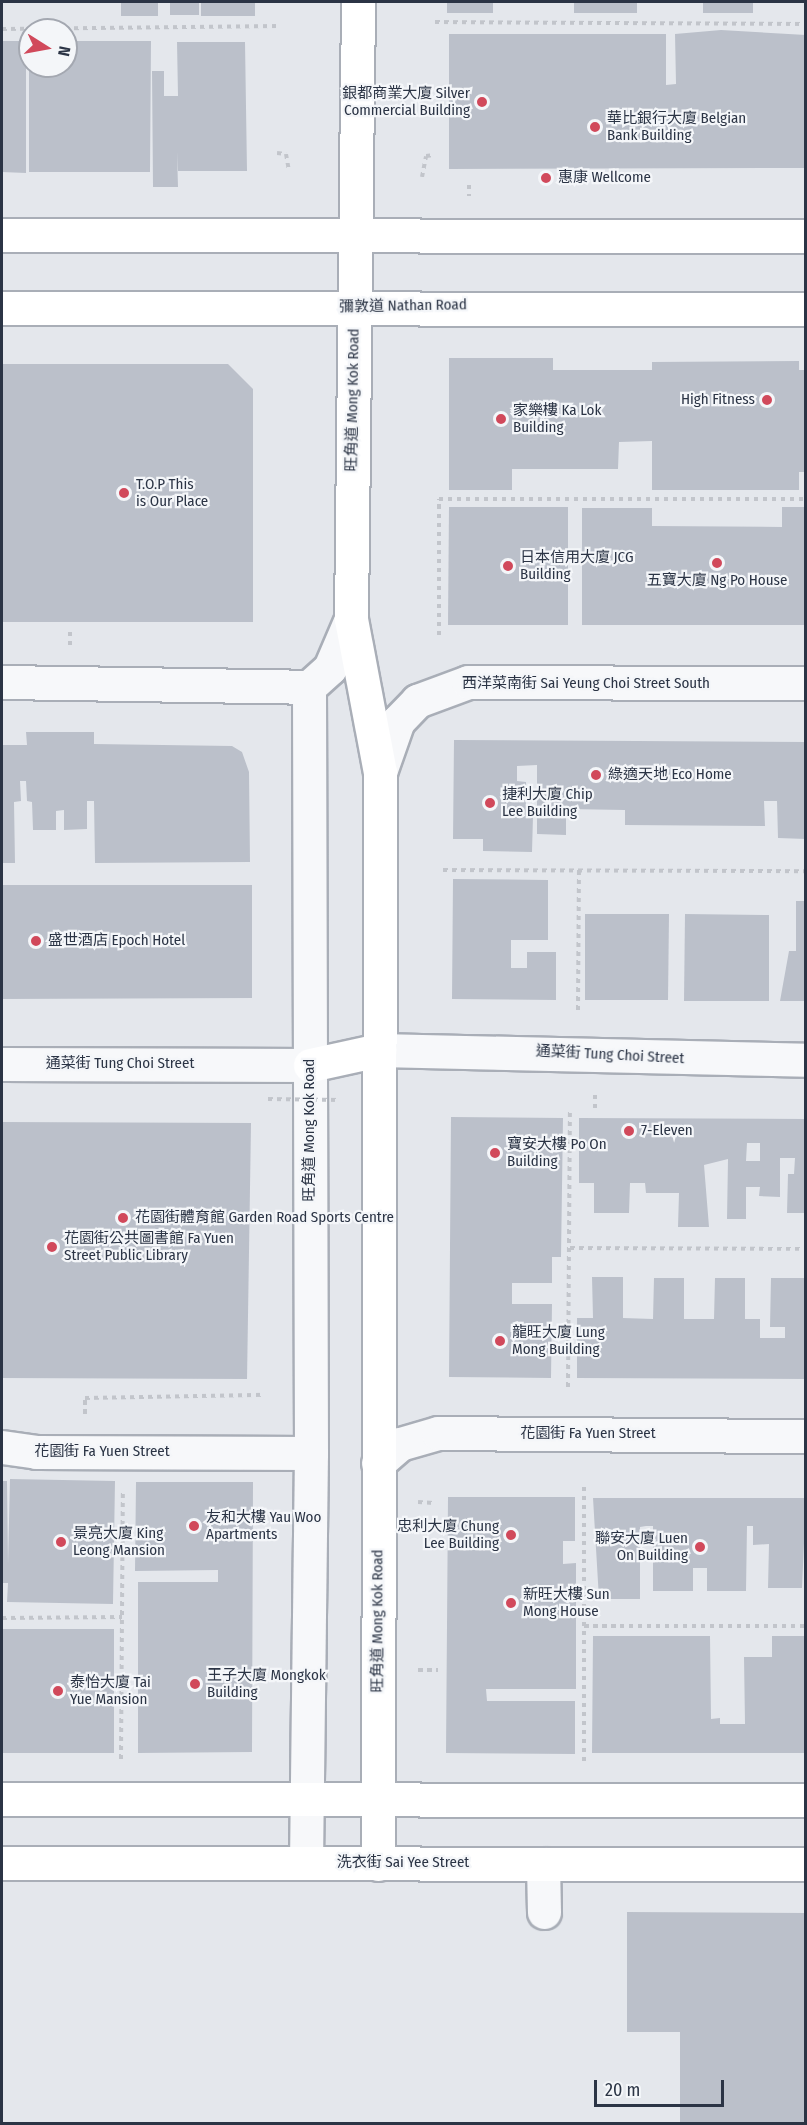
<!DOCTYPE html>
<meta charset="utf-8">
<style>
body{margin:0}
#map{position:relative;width:807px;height:2125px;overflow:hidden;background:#e4e7ec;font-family:"Fira Sans Condensed","Noto Sans TC",sans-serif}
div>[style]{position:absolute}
.building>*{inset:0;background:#bbc0ca}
.path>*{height:4px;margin-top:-2px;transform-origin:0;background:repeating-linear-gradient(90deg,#c2c5cb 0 4.5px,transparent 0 9px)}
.roads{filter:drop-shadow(2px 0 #a9aeb7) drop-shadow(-2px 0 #a9aeb7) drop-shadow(0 2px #a9aeb7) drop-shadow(0 -2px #a9aeb7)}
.minor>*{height:33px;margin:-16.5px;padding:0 16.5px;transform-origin:16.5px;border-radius:16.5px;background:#f7f8fa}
.major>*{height:33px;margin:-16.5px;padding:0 16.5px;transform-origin:16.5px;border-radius:16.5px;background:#fff}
.path-bridge>*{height:4px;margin-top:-2px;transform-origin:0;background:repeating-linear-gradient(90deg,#c2c5cb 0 4.5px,transparent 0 9px)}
.dots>*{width:16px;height:16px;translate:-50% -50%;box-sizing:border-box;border:3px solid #f4f6f9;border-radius:50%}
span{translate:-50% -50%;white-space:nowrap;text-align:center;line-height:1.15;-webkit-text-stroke:4.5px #f4f6f9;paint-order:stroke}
.poi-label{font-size:15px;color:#2b3445}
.right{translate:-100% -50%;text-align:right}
.left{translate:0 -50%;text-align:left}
.street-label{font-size:15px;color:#2b3445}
.frame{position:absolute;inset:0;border:3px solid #2b3445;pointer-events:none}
.north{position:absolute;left:18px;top:18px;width:60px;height:60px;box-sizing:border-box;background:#f4f6f9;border:2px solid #a4a8b1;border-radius:50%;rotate:101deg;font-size:16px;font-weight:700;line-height:24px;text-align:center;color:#2b3445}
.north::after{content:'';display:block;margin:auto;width:21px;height:27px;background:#d1495b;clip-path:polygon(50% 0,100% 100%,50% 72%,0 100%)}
.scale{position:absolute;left:594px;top:2080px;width:130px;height:27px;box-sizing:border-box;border:3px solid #2b3445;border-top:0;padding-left:8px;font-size:18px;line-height:21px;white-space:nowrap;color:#2b3445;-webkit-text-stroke:4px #f4f6f9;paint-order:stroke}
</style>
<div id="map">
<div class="building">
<i style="clip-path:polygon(121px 2px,158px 2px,158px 16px,121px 16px)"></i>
<i style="clip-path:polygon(170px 2px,199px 2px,199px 15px,170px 15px)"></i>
<i style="clip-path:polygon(201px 2px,255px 2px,255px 16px,201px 16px)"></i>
<i style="clip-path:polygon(447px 2px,493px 2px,493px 13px,447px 13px)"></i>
<i style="clip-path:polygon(574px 2px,637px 2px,637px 13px,574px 13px)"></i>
<i style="clip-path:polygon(703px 2px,753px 2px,753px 13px,703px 13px)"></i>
<i style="clip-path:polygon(721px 30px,806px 35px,806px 168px,449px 169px,449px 34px,666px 34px,666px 85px,676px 84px,675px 34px)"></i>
<i style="clip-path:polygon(2px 41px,26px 41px,26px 173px,2px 172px)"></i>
<i style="clip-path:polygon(66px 41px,151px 41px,150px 172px,29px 172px,29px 66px,66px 66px)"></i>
<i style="clip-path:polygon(177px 42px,245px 42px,247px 171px,178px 171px,177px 152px,178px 187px,153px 187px,152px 71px,164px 71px,164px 96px,178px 96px)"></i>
<i style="clip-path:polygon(449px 358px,553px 358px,553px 370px,652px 370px,652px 362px,799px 361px,799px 370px,806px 370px,806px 472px,799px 472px,799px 490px,652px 490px,652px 441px,619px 442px,618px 469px,512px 469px,512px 490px,449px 490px)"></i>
<i style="clip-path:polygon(2px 364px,228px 364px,253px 389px,253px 622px,2px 622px)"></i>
<i style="clip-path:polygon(449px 507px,568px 507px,568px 625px,448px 625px)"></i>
<i style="clip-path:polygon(782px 507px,806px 507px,806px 625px,582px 625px,582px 508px,652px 508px,652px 526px,782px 527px)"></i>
<i style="clip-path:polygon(26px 732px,94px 732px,94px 744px,232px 746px,242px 752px,249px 772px,250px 862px,95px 863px,94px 801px,87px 801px,87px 829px,64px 830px,64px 810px,56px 811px,56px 830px,33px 830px,32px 802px,27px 801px,26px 781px,20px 781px,21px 801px,14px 802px,15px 863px,2px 863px,2px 745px,27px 745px)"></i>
<i style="clip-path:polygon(454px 740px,806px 742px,806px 839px,778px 838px,777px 801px,764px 801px,765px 826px,625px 825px,625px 810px,566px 809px,566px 835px,537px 834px,537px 765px,517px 766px,517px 781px,526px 782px,526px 816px,533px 816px,532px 852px,483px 851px,483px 839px,453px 839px)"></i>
<i style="clip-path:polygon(453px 879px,548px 880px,548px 940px,511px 940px,511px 968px,527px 968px,527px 952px,556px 952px,556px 1000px,452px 999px)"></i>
<i style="clip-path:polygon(2px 885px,252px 885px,252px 998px,2px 999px)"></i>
<i style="clip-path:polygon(796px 901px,806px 901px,806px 1001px,780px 1001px,789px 951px,796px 951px)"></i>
<i style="clip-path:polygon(585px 914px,669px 914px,668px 1000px,585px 1000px)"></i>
<i style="clip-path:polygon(685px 914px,769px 915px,769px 1001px,684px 1001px)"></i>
<i style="clip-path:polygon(451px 1117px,563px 1118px,561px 1257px,552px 1257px,552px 1283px,512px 1283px,512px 1304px,552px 1304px,551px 1378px,449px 1377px)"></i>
<i style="clip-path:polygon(evenodd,579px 1118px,806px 1119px,806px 1213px,787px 1213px,788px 1174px,794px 1174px,795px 1158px,780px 1158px,780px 1197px,759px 1196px,760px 1187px,746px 1187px,746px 1219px,727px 1219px,728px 1159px,704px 1165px,709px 1227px,678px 1227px,679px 1193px,646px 1193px,645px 1183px,630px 1183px,629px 1213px,594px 1213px,594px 1183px,579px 1183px,579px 1118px,747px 1143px,760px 1143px,760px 1161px,746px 1161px,747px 1143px)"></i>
<i style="clip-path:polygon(2px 1122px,251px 1123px,247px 1379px,2px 1378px)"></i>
<i style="clip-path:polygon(592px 1277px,623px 1277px,623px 1318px,653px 1319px,654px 1278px,684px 1278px,684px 1319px,714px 1319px,715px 1278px,745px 1278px,745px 1319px,760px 1319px,760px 1338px,785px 1338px,785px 1327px,770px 1327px,771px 1278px,806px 1278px,806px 1379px,577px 1378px,577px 1318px,593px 1318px)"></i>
<i style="clip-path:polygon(10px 1479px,115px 1481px,113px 1604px,7px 1602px,8px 1583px,2px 1583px,2px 1481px,7px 1481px,8px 1564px)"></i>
<i style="clip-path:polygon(136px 1482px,253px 1482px,252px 1752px,138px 1753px,138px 1582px,218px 1582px,218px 1570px,135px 1571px)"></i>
<i style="clip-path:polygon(448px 1497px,575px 1497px,575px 1541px,563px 1541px,563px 1564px,576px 1563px,576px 1689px,486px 1689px,487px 1701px,575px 1701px,575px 1754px,446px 1753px)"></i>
<i style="clip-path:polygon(593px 1498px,806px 1498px,802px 1588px,768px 1588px,769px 1544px,753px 1545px,753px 1526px,747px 1526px,746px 1591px,707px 1591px,707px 1568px,693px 1568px,693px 1591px,653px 1591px,653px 1526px,646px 1526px,640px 1527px,640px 1599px,599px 1599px)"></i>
<i style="clip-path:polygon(2px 1629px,114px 1629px,114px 1753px,2px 1753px)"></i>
<i style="clip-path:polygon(593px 1636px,710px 1636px,711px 1719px,720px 1718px,720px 1724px,745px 1724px,744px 1657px,772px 1657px,772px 1636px,806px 1636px,806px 1753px,592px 1753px)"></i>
<i style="clip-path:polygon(627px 1912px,806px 1913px,806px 2124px,680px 2124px,680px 2032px,627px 2032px)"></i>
</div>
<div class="path">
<i style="left:435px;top:22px;width:371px;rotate:0.3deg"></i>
<i style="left:2px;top:29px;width:277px;rotate:-0.6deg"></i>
<i style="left:277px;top:153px;width:9px;rotate:6deg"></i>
<i style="left:286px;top:154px;width:17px;rotate:80deg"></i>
<i style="left:422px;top:177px;width:21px;rotate:-79deg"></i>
<i style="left:426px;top:156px;width:8px;rotate:-7deg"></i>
<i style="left:469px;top:185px;width:11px;rotate:90deg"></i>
<i style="left:439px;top:635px;width:136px;rotate:-90deg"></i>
<i style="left:439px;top:499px;width:367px"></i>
<i style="left:70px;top:645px;width:14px;rotate:-90deg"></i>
<i style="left:443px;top:870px;width:363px;rotate:0.2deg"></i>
<i style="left:578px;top:1010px;width:140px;rotate:-89.6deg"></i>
<i style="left:595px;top:1108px;width:14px;rotate:-90deg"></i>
<i style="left:570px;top:1248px;width:236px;rotate:0.2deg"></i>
<i style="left:568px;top:1387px;width:279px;rotate:-89.6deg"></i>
<i style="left:85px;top:1414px;width:16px;rotate:-90deg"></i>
<i style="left:85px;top:1398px;width:180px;rotate:-1deg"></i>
<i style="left:418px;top:1502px;width:16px;rotate:4deg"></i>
<i style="left:2px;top:1618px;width:120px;rotate:-0.5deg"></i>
<i style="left:584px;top:1626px;width:222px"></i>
<i style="left:418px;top:1670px;width:20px"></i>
<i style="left:121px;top:1759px;width:268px;rotate:-89.6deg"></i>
<i style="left:584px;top:1761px;width:278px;rotate:-90deg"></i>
</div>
<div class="roads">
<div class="minor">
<i style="left:2px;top:682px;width:307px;rotate:0.9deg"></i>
<i style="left:380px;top:772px;width:54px;rotate:-70.6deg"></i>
<i style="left:398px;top:721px;width:28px;rotate:-46deg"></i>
<i style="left:417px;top:701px;width:54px;rotate:-20.4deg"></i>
<i style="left:468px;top:682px;width:338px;rotate:0.2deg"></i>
<i style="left:379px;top:1050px;width:427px;rotate:1.3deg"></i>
<i style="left:2px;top:1064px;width:308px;rotate:0.2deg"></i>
<i style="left:2px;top:1447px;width:34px;rotate:8deg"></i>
<i style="left:36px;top:1452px;width:275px;rotate:0.2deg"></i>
<i style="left:378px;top:1463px;width:29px;rotate:-41deg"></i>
<i style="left:400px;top:1444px;width:40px;rotate:-16deg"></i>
<i style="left:438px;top:1433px;width:368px;rotate:0.5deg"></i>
<i style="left:306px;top:1862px;width:409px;rotate:-89.3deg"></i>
<i style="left:311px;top:1453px;width:766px;rotate:-90.15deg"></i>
<i style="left:309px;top:687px;width:28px;rotate:-42deg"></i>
<i style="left:330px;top:668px;width:53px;rotate:-66.8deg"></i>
<i style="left:543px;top:1864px;width:48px;rotate:88.8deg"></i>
</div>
<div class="major">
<i style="left:358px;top:2px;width:617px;rotate:90.65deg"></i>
<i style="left:351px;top:619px;width:156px;rotate:79.3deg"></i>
<i style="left:380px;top:772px;width:1092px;rotate:90.1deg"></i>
<i style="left:2px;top:235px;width:804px;rotate:0.07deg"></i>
<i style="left:2px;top:308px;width:804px;rotate:0.07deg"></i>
<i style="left:310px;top:1065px;width:71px;rotate:-12.3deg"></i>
<i style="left:2px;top:1799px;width:804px;rotate:0.07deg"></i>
<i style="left:2px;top:1863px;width:804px;rotate:0.07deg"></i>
</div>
</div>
<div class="path-bridge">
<i style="left:268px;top:1099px;width:72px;rotate:0.8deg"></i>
</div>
<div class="dots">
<i style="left:482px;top:102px;background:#d1495b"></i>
<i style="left:595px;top:127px;background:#d1495b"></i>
<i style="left:546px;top:178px;background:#d1495b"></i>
<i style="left:767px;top:400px;background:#d1495b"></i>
<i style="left:501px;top:419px;background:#d1495b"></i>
<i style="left:124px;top:493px;background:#d1495b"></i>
<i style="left:717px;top:563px;background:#d1495b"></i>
<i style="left:508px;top:566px;background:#d1495b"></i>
<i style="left:596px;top:775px;background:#d1495b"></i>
<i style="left:490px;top:803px;background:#d1495b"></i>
<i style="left:36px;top:941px;background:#d1495b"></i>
<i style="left:629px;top:1131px;background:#d1495b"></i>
<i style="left:495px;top:1153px;background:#d1495b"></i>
<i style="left:123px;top:1218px;background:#d1495b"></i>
<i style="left:52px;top:1247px;background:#d1495b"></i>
<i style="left:500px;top:1341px;background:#d1495b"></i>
<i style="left:194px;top:1526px;background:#d1495b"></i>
<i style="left:511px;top:1535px;background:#d1495b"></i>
<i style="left:61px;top:1542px;background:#d1495b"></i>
<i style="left:700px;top:1547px;background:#d1495b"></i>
<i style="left:511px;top:1603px;background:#d1495b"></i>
<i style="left:195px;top:1684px;background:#d1495b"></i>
<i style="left:58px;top:1691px;background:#d1495b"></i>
</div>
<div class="poi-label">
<span class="right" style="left:470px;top:102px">銀都商業大廈 Silver<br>Commercial Building</span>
<span class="left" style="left:607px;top:127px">華比銀行大廈 Belgian<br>Bank Building</span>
<span class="left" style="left:558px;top:178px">惠康 Wellcome</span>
<span class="right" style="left:755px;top:400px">High Fitness</span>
<span class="left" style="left:513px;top:419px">家樂樓 Ka Lok<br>Building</span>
<span class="left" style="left:136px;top:493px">T.O.P This<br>is Our Place</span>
<span class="left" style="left:520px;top:566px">日本信用大廈 JCG<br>Building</span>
<span style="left:717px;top:581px">五寶大廈 Ng Po House</span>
<span class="left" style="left:608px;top:775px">綠適天地 Eco Home</span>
<span class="left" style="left:502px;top:803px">捷利大廈 Chip<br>Lee Building</span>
<span class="left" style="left:48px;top:941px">盛世酒店 Epoch Hotel</span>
<span class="left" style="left:641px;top:1131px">7-Eleven</span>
<span class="left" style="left:507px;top:1153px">寶安大樓 Po On<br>Building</span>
<span class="left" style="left:135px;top:1218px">花園街體育館 Garden Road Sports Centre</span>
<span class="left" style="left:64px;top:1247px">花園街公共圖書館 Fa Yuen<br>Street Public Library</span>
<span class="left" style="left:512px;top:1341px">龍旺大廈 Lung<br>Mong Building</span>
<span class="left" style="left:206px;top:1526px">友和大樓 Yau Woo<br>Apartments</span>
<span class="right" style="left:499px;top:1535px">忠利大廈 Chung<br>Lee Building</span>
<span class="left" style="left:73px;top:1542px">景亮大廈 King<br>Leong Mansion</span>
<span class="right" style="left:688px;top:1547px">聯安大廈 Luen<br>On Building</span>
<span class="left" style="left:523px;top:1603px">新旺大樓 Sun<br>Mong House</span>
<span class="left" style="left:207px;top:1684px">王子大廈 Mongkok<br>Building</span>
<span class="left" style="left:70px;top:1691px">泰怡大廈 Tai<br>Yue Mansion</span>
</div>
<div class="street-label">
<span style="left:403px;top:306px;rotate:-1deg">彌敦道 Nathan Road</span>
<span style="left:353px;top:400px;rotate:-89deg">旺角道 Mong Kok Road</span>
<span style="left:586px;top:684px">西洋菜南街 Sai Yeung Choi Street South</span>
<span style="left:610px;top:1055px;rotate:3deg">通菜街 Tung Choi Street</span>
<span style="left:120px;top:1064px">通菜街 Tung Choi Street</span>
<span style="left:310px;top:1130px;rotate:-90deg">旺角道 Mong Kok Road</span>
<span style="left:588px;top:1434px">花園街 Fa Yuen Street</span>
<span style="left:102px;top:1452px">花園街 Fa Yuen Street</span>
<span style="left:378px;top:1621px;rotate:-90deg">旺角道 Mong Kok Road</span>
<span style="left:403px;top:1863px">洗衣街 Sai Yee Street</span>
</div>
<div class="frame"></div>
<div class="north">N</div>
<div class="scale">20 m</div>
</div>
